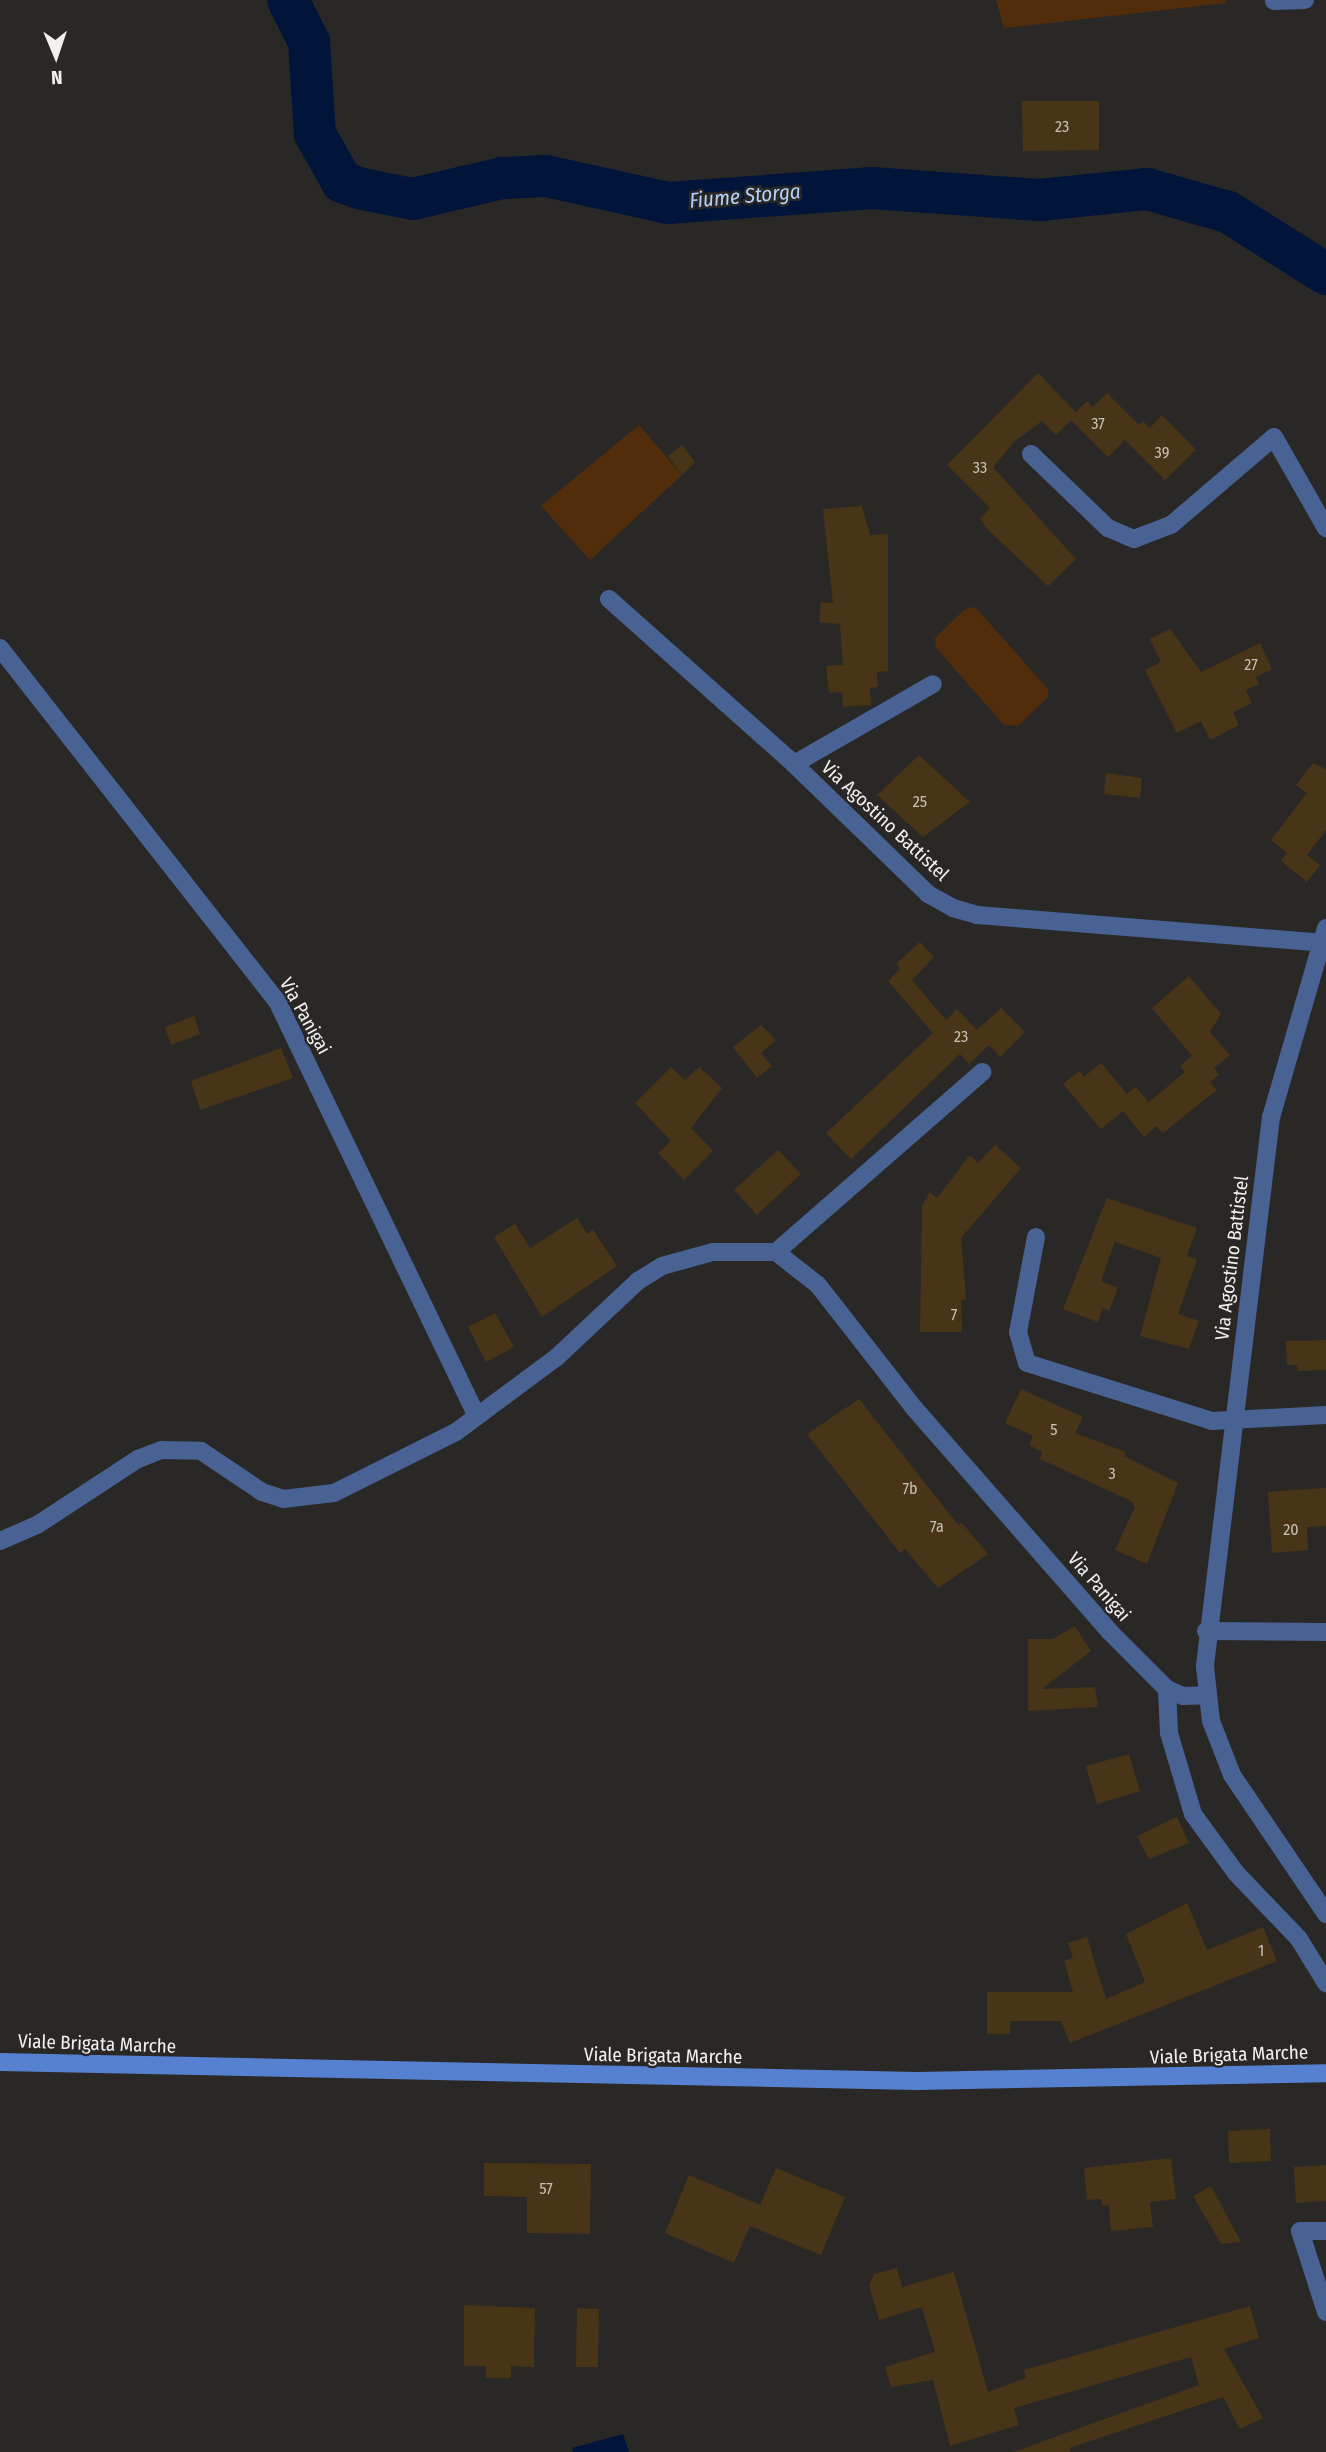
<!DOCTYPE html>
<style>
body{margin:0}
#map{position:relative;width:1326px;height:2452px;overflow:hidden;background:#2a2826;font-family:"Fira Sans Condensed",sans-serif}
div>[style]{position:absolute}
.green>*{inset:0;background:#512d0c}
.water>*{inset:0;background:#001539}
.river>*{height:42px;margin:-21px;padding:0 21px;transform-origin:21px;border-radius:21px;background:#001539}
.building>*{inset:0;background:#483417}
.street>*{height:18px;margin:-9px;padding:0 9px;transform-origin:9px;border-radius:9px;background:#476293}
.secondary>*{height:18px;margin:-9px;padding:0 9px;transform-origin:9px;border-radius:9px;background:#5681d0}
span{translate:-50% -50%;white-space:nowrap;text-align:center;line-height:1.15;-webkit-text-stroke:5px #2a2826;paint-order:stroke}
.number-label{font-size:16px;color:#c8c1b8}
.number-label span{-webkit-text-stroke-width:0}
.street-label{font-size:19px;color:#f2f0ee}
.water-label{font-size:21px;color:#b4d0f8;font-style:italic}
.north{position:absolute;left:21px;top:21px;width:70px;height:70px;-webkit-text-stroke:5px #2a2826;paint-order:stroke;rotate:178deg;font-size:19px;font-weight:700;line-height:28px;text-align:center;color:#f2f0ee}
.north::after{content:'';display:block;margin:auto;width:24px;height:32px;background:#f2f0ee;clip-path:polygon(50% 0,100% 100%,50% 72%,0 100%)}
</style>
<div id="map">
<div class="green">
<i style="clip-path:polygon(996px 0,1225px 0,1226px 3px,1004px 28px)"></i>
<i style="clip-path:polygon(639px 425px,682px 475px,590px 560px,541px 506px)"></i>
<i style="clip-path:polygon(975px 607px,1048px 689px,1048px 697px,1018px 726px,1004px 725px,936px 648px,935px 638px,965px 609px)"></i>
</div>
<div class="water">
<i style="clip-path:polygon(623px 2434px,629px 2452px,573px 2452px,572px 2448px)"></i>
</div>
<div class="river">
<i style="left:288px;top:0;width:47px;rotate:63.4deg"></i>
<i style="left:309px;top:42px;width:92px;rotate:86.3deg"></i>
<i style="left:315px;top:134px;width:55px;rotate:60.6deg"></i>
<i style="left:342px;top:182px;width:21px;rotate:19deg"></i>
<i style="left:362px;top:189px;width:52px;rotate:11.1deg"></i>
<i style="left:413px;top:199px;width:91px;rotate:-13.3deg"></i>
<i style="left:502px;top:178px;width:44px;rotate:-2.6deg"></i>
<i style="left:546px;top:176px;width:125px;rotate:12.5deg"></i>
<i style="left:668px;top:203px;width:205px;rotate:-4.2deg"></i>
<i style="left:872px;top:188px;width:168px;rotate:4.1deg"></i>
<i style="left:1040px;top:200px;width:108px;rotate:-5.9deg"></i>
<i style="left:1147px;top:189px;width:84px;rotate:15.9deg"></i>
<i style="left:1228px;top:212px;width:116px;rotate:32.3deg"></i>
</div>
<div class="building">
<i style="clip-path:polygon(1022px 101px,1099px 101px,1099px 150px,1023px 151px)"></i>
<i style="clip-path:polygon(1038px 373px,1076px 412px,1087px 401px,1093px 407px,1107px 393px,1139px 425px,1143px 421px,1150px 428px,1162px 415px,1196px 450px,1165px 480px,1125px 440px,1108px 457px,1071px 420px,1056px 435px,1042px 421px,1016px 440px,993px 467px,1076px 559px,1048px 586px,987px 529px,980px 518px,990px 508px,947px 465px)"></i>
<i style="clip-path:polygon(682px 445px,695px 462px,682px 475px,668px 456px)"></i>
<i style="clip-path:polygon(862px 506px,870px 535px,888px 534px,888px 671px,877px 672px,878px 687px,870px 688px,871px 705px,843px 707px,842px 692px,829px 693px,826px 666px,843px 665px,840px 624px,819px 622px,821px 602px,833px 603px,823px 509px)"></i>
<i style="clip-path:polygon(1170px 629px,1201px 672px,1260px 643px,1272px 669px,1256px 677px,1259px 684px,1246px 690px,1252px 703px,1233px 712px,1239px 725px,1210px 740px,1201px 721px,1177px 733px,1145px 670px,1161px 662px,1150px 639px)"></i>
<i style="clip-path:polygon(919px 755px,970px 802px,923px 837px,877px 795px)"></i>
<i style="clip-path:polygon(1313px 763px,1326px 769px,1326px 830px,1307px 855px,1320px 865px,1307px 882px,1281px 861px,1287px 853px,1271px 840px,1307px 793px,1296px 785px)"></i>
<i style="clip-path:polygon(1106px 773px,1142px 778px,1140px 798px,1104px 794px)"></i>
<i style="clip-path:polygon(920px 942px,934px 957px,912px 980px,946px 1020px,957px 1009px,977px 1030px,1001px 1008px,1025px 1032px,1000px 1057px,989px 1045px,969px 1064px,960px 1054px,851px 1159px,826px 1133px,933px 1033px,888px 981px,900px 969px,896px 964px)"></i>
<i style="clip-path:polygon(1189px 976px,1221px 1014px,1210px 1032px,1230px 1055px,1214px 1068px,1219px 1075px,1210px 1082px,1217px 1090px,1163px 1133px,1156px 1126px,1144px 1137px,1123px 1111px,1101px 1129px,1063px 1084px,1079px 1071px,1084px 1077px,1101px 1063px,1127px 1094px,1136px 1087px,1149px 1102px,1185px 1072px,1180px 1066px,1192px 1056px,1152px 1008px)"></i>
<i style="clip-path:polygon(194px 1016px,200px 1034px,171px 1045px,165px 1027px)"></i>
<i style="clip-path:polygon(761px 1025px,776px 1040px,761px 1053px,772px 1066px,757px 1078px,733px 1047px)"></i>
<i style="clip-path:polygon(281px 1048px,293px 1078px,200px 1110px,191px 1081px)"></i>
<i style="clip-path:polygon(671px 1067px,685px 1080px,699px 1067px,722px 1088px,691px 1128px,713px 1151px,684px 1180px,658px 1153px,671px 1141px,635px 1103px)"></i>
<i style="clip-path:polygon(995px 1145px,1021px 1168px,961px 1238px,966px 1299px,961px 1301px,962px 1332px,920px 1332px,922px 1206px,930px 1192px,937px 1198px,970px 1155px,978px 1163px)"></i>
<i style="clip-path:polygon(778px 1150px,801px 1174px,757px 1215px,734px 1190px)"></i>
<i style="clip-path:polygon(1107px 1198px,1197px 1228px,1187px 1256px,1197px 1260px,1178px 1314px,1199px 1321px,1189px 1349px,1140px 1336px,1161px 1258px,1115px 1242px,1101px 1281px,1118px 1288px,1109px 1311px,1103px 1308px,1098px 1322px,1063px 1309px)"></i>
<i style="clip-path:polygon(577px 1218px,587px 1234px,593px 1230px,617px 1266px,542px 1317px,494px 1237px,515px 1224px,530px 1248px)"></i>
<i style="clip-path:polygon(495px 1313px,514px 1347px,486px 1362px,468px 1327px)"></i>
<i style="clip-path:polygon(1326px 1340px,1326px 1370px,1298px 1371px,1297px 1365px,1287px 1365px,1286px 1341px)"></i>
<i style="clip-path:polygon(1021px 1389px,1083px 1417px,1075px 1433px,1126px 1452px,1124px 1456px,1178px 1483px,1147px 1564px,1115px 1550px,1135px 1507px,1131px 1501px,1040px 1459px,1042px 1452px,1029px 1445px,1033px 1436px,1005px 1423px)"></i>
<i style="clip-path:polygon(859px 1399px,958px 1525px,962px 1523px,988px 1554px,938px 1588px,905px 1549px,900px 1553px,807px 1434px)"></i>
<i style="clip-path:polygon(1326px 1488px,1326px 1526px,1307px 1527px,1308px 1550px,1272px 1553px,1268px 1492px)"></i>
<i style="clip-path:polygon(1075px 1626px,1091px 1651px,1042px 1689px,1095px 1687px,1098px 1707px,1028px 1711px,1028px 1639px,1053px 1639px)"></i>
<i style="clip-path:polygon(1129px 1754px,1140px 1791px,1097px 1804px,1086px 1766px)"></i>
<i style="clip-path:polygon(1177px 1817px,1189px 1843px,1149px 1859px,1137px 1836px)"></i>
<i style="clip-path:polygon(1187px 1903px,1207px 1950px,1263px 1927px,1277px 1961px,1070px 2043px,1061px 2021px,1010px 2021px,1010px 2034px,987px 2034px,987px 1992px,1073px 1992px,1064px 1961px,1073px 1958px,1068px 1943px,1087px 1937px,1106px 1999px,1145px 1982px,1126px 1934px)"></i>
<i style="clip-path:polygon(1270px 2129px,1271px 2161px,1229px 2163px,1228px 2131px)"></i>
<i style="clip-path:polygon(1171px 2158px,1176px 2199px,1150px 2202px,1153px 2227px,1111px 2231px,1109px 2205px,1102px 2206px,1101px 2199px,1087px 2200px,1084px 2168px)"></i>
<i style="clip-path:polygon(484px 2163px,591px 2164px,590px 2234px,527px 2233px,527px 2197px,484px 2196px)"></i>
<i style="clip-path:polygon(1326px 2165px,1326px 2201px,1296px 2203px,1294px 2167px)"></i>
<i style="clip-path:polygon(776px 2168px,845px 2197px,821px 2255px,750px 2226px,734px 2263px,665px 2233px,689px 2175px,760px 2205px)"></i>
<i style="clip-path:polygon(1211px 2186px,1241px 2242px,1221px 2244px,1193px 2196px)"></i>
<i style="clip-path:polygon(897px 2268px,902px 2287px,954px 2272px,988px 2392px,1026px 2378px,1024px 2370px,1250px 2306px,1259px 2338px,1224px 2349px,1263px 2418px,1240px 2429px,1223px 2397px,1069px 2448px,1071px 2452px,1013px 2452px,1199px 2385px,1191px 2357px,1014px 2408px,1019px 2425px,950px 2446px,933px 2380px,891px 2387px,885px 2367px,935px 2352px,922px 2307px,879px 2320px,869px 2285px,874px 2274px)"></i>
<i style="clip-path:polygon(464px 2305px,535px 2308px,534px 2367px,511px 2366px,511px 2378px,486px 2378px,486px 2366px,464px 2366px)"></i>
<i style="clip-path:polygon(577px 2308px,599px 2309px,598px 2367px,576px 2367px)"></i>
</div>
<div class="street">
<i style="left:1274px;top:1px;width:31px;rotate:-2deg"></i>
<i style="left:1031px;top:454px;width:107px;rotate:43.9deg"></i>
<i style="left:1108px;top:528px;width:28px;rotate:23deg"></i>
<i style="left:1134px;top:539px;width:40px;rotate:-21deg"></i>
<i style="left:1171px;top:525px;width:135px;rotate:-40.5deg"></i>
<i style="left:1274px;top:437px;width:105px;rotate:60.3deg"></i>
<i style="left:609px;top:599px;width:248px;rotate:41.7deg"></i>
<i style="left:794px;top:764px;width:187px;rotate:44.1deg"></i>
<i style="left:928px;top:894px;width:29px;rotate:29deg"></i>
<i style="left:953px;top:908px;width:25px;rotate:16deg"></i>
<i style="left:977px;top:915px;width:350px;rotate:4.6deg"></i>
<i style="left:0;top:648px;width:449px;rotate:51.9deg"></i>
<i style="left:277px;top:1001px;width:461px;rotate:64.3deg"></i>
<i style="left:794px;top:764px;width:160px;rotate:-29.9deg"></i>
<i style="left:1326px;top:928px;width:197px;rotate:106.2deg"></i>
<i style="left:1271px;top:1117px;width:553px;rotate:96.86deg"></i>
<i style="left:1205px;top:1666px;width:55px;rotate:83.8deg"></i>
<i style="left:1211px;top:1721px;width:58px;rotate:68.7deg"></i>
<i style="left:1232px;top:1775px;width:168px;rotate:55.9deg"></i>
<i style="left:1036px;top:1237px;width:97px;rotate:100.7deg"></i>
<i style="left:1018px;top:1332px;width:32px;rotate:74deg"></i>
<i style="left:1027px;top:1363px;width:194px;rotate:17.4deg"></i>
<i style="left:1212px;top:1421px;width:114px;rotate:-3deg"></i>
<i style="left:776px;top:1252px;width:274px;rotate:-41.1deg"></i>
<i style="left:0;top:1541px;width:40px;rotate:-23.4deg"></i>
<i style="left:37px;top:1525px;width:121px;rotate:-33.2deg"></i>
<i style="left:138px;top:1459px;width:26px;rotate:-21deg"></i>
<i style="left:162px;top:1450px;width:39px;rotate:1deg"></i>
<i style="left:201px;top:1451px;width:73px;rotate:33.9deg"></i>
<i style="left:262px;top:1492px;width:22px;rotate:18deg"></i>
<i style="left:283px;top:1499px;width:51px;rotate:-6.7deg"></i>
<i style="left:334px;top:1493px;width:136px;rotate:-26.6deg"></i>
<i style="left:456px;top:1432px;width:126px;rotate:-36.6deg"></i>
<i style="left:557px;top:1357px;width:111px;rotate:-43.2deg"></i>
<i style="left:638px;top:1281px;width:28px;rotate:-32deg"></i>
<i style="left:662px;top:1266px;width:53px;rotate:-15.4deg"></i>
<i style="left:713px;top:1252px;width:63px"></i>
<i style="left:776px;top:1252px;width:53px;rotate:38.2deg"></i>
<i style="left:818px;top:1285px;width:156px;rotate:52deg"></i>
<i style="left:914px;top:1408px;width:298px;rotate:48.8deg"></i>
<i style="left:1110px;top:1632px;width:81px;rotate:45deg"></i>
<i style="left:1167px;top:1689px;width:44px;rotate:87.4deg"></i>
<i style="left:1169px;top:1733px;width:84px;rotate:73.5deg"></i>
<i style="left:1193px;top:1814px;width:73px;rotate:53.9deg"></i>
<i style="left:1236px;top:1873px;width:91px;rotate:46.3deg"></i>
<i style="left:1299px;top:1939px;width:52px;rotate:58.5deg"></i>
<i style="left:1206px;top:1631px;width:120px;rotate:0.5deg"></i>
<i style="left:1167px;top:1689px;width:17px;rotate:24deg"></i>
<i style="left:1183px;top:1696px;width:24px;rotate:-2deg"></i>
<i style="left:1326px;top:2231px;width:26px;rotate:180deg"></i>
<i style="left:1300px;top:2231px;width:85px;rotate:72.2deg"></i>
</div>
<div class="secondary">
<i style="left:0;top:2062px;width:917px;rotate:1.19deg"></i>
<i style="left:917px;top:2081px;width:409px;rotate:-1.1deg"></i>
</div>
<div class="number-label">
<span style="left:1062px;top:127px">23</span>
<span style="left:1098px;top:424px">37</span>
<span style="left:1162px;top:453px">39</span>
<span style="left:980px;top:468px">33</span>
<span style="left:1251px;top:665px">27</span>
<span style="left:920px;top:802px">25</span>
<span style="left:961px;top:1037px">23</span>
<span style="left:954px;top:1315px">7</span>
<span style="left:1054px;top:1430px">5</span>
<span style="left:1112px;top:1474px">3</span>
<span style="left:910px;top:1489px">7b</span>
<span style="left:937px;top:1527px">7a</span>
<span style="left:1291px;top:1530px">20</span>
<span style="left:1261px;top:1951px">1</span>
<span style="left:546px;top:2189px">57</span>
</div>
<div class="street-label">
<span style="left:885px;top:821px;rotate:43deg">Via Agostino Battistel</span>
<span style="left:305px;top:1016px;rotate:61deg">Via Panigai</span>
<span style="left:1232px;top:1258px;rotate:-83deg">Via Agostino Battistel</span>
<span style="left:1099px;top:1587px;rotate:49deg">Via Panigai</span>
<span style="left:97px;top:2044px;rotate:2deg">Viale Brigata Marche</span>
<span style="left:1229px;top:2055px;rotate:-2deg">Viale Brigata Marche</span>
<span style="left:663px;top:2056px;rotate:1deg">Viale Brigata Marche</span>
</div>
<div class="water-label">
<span style="left:745px;top:196px;rotate:-5deg">Fiume Storga</span>
</div>
<div class="north">N</div>
</div>
